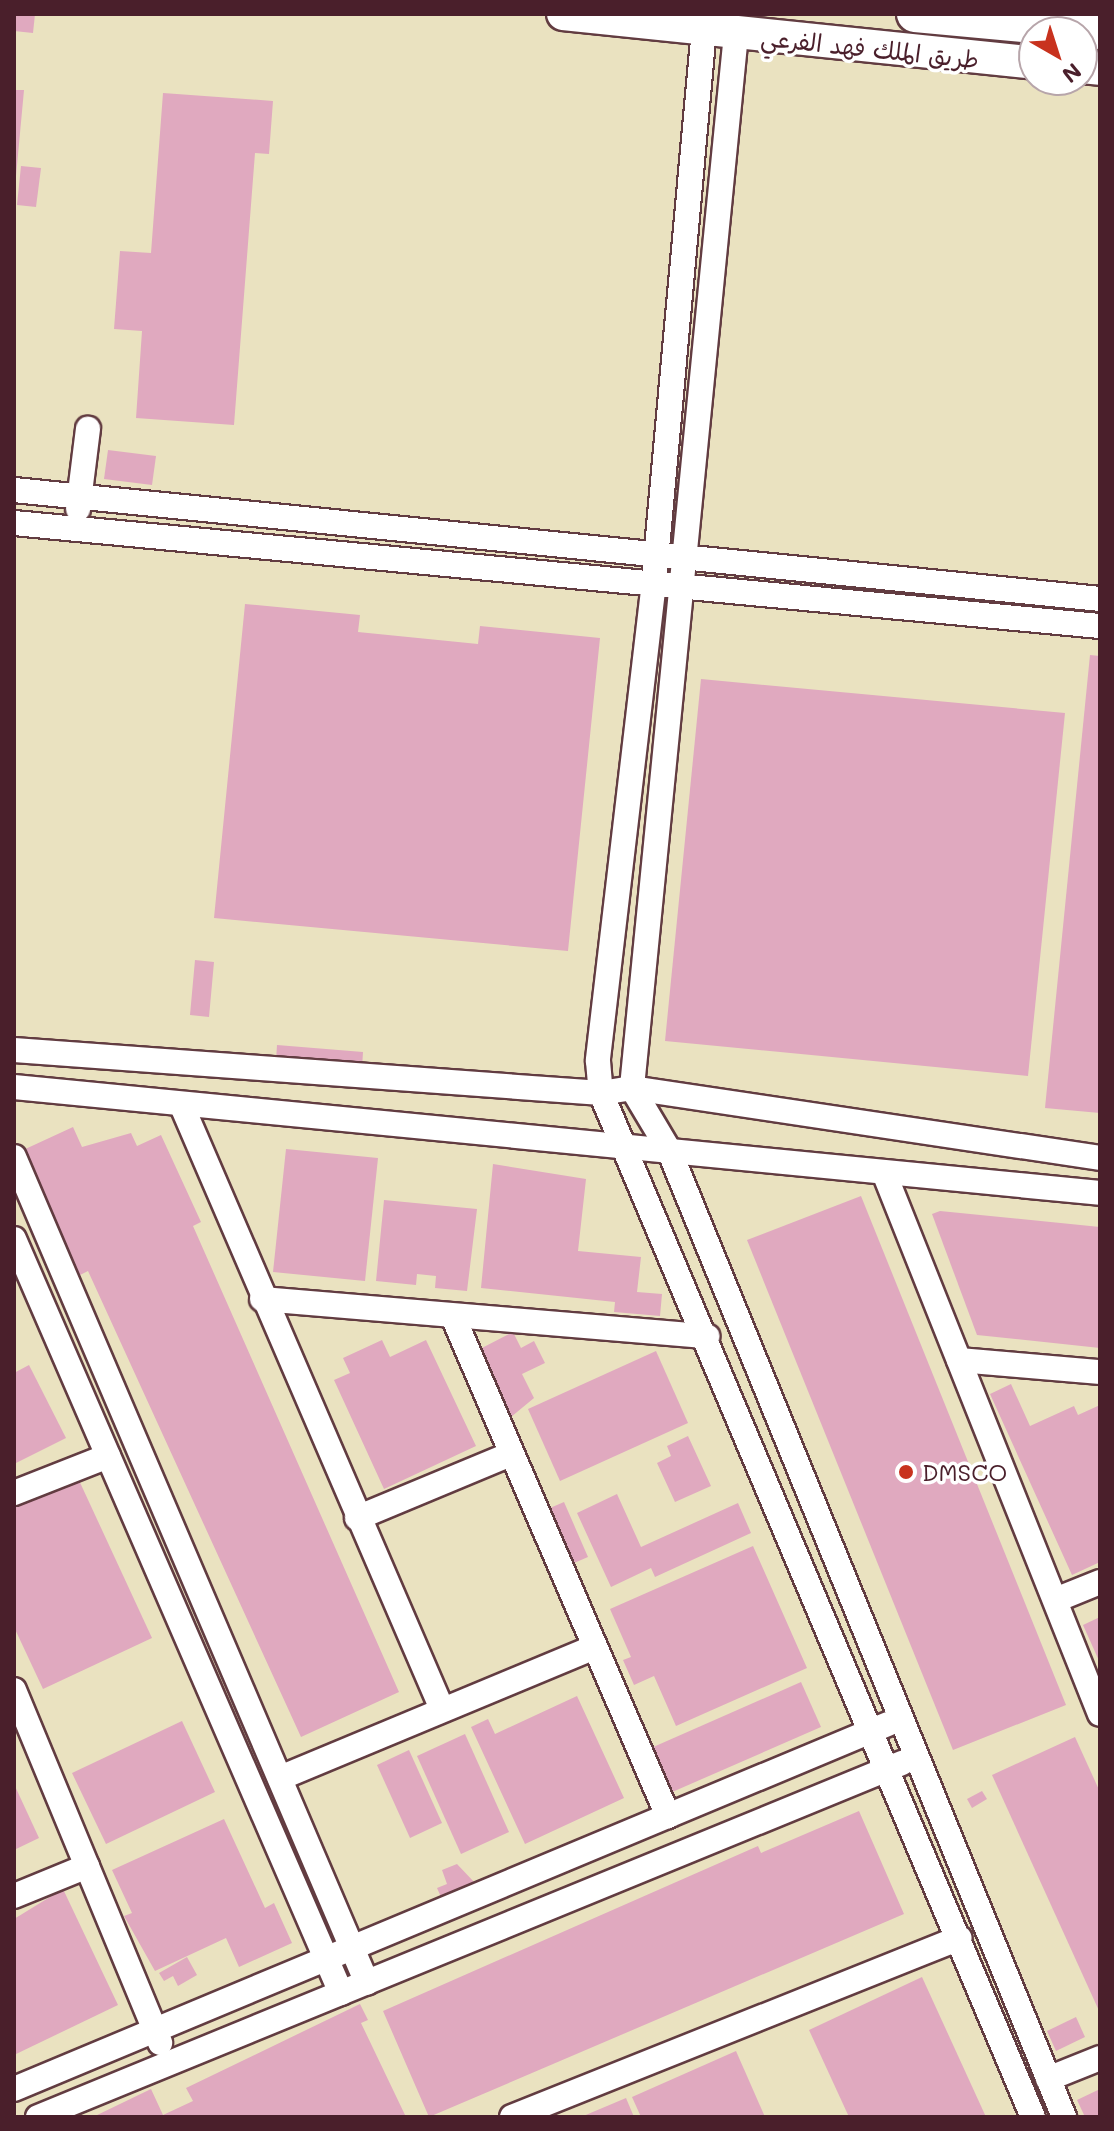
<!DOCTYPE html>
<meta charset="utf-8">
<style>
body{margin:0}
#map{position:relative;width:1114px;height:2131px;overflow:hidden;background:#eae2c0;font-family:Mali,"Playpen Sans Arabic",sans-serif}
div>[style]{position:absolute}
.building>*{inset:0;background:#e0a9bf}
.roads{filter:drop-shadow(2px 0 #623c41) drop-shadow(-2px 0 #623c41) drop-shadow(0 2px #623c41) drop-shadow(0 -2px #623c41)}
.minor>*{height:24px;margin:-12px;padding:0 12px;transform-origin:12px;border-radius:12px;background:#fff}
.major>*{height:32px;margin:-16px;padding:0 16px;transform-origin:16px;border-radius:16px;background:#fff}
.highway>*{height:36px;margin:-18px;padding:0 18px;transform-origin:18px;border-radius:18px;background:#fff}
.dots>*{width:22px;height:22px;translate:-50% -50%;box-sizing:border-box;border:4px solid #fff;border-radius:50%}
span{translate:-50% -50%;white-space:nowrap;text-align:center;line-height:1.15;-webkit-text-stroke:7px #fff;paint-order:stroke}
.street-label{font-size:24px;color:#4a1f2b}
.poi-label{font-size:24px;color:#4a1f2b}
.left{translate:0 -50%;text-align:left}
.frame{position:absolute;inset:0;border:16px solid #4a1f2b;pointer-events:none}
.north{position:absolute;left:1018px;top:16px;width:80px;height:80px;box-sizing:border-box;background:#fff;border:2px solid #b7a5aa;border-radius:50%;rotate:141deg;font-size:22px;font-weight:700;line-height:32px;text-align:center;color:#4a1f2b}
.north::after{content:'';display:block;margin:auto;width:28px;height:36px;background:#c8321e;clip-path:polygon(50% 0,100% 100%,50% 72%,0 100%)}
</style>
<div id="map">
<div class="building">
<i style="clip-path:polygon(14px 14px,35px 14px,33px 33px,14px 31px)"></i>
<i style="clip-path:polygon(14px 90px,24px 90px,16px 176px,14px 176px)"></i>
<i style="clip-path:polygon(163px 93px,273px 101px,269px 154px,255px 153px,234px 425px,136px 418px,142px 331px,114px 329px,120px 251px,151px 253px)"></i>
<i style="clip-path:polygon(21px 166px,41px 168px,36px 207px,17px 205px)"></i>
<i style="clip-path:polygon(108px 450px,156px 456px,152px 485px,104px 479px)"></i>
<i style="clip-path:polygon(245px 604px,360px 615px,358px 632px,478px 644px,480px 626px,600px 638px,568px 951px,214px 918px)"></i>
<i style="clip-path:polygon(1090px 655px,1100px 656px,1100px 1113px,1045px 1108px)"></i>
<i style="clip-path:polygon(701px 679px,1065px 713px,1028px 1076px,665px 1041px)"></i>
<i style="clip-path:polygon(195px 960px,214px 962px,209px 1017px,190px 1015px)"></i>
<i style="clip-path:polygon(277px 1045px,363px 1052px,362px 1068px,276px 1061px)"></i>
<i style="clip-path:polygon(73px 1127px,82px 1147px,131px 1133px,137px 1146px,161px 1135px,201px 1222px,193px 1226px,399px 1692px,301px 1737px,88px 1271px,78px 1276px,21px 1151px)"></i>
<i style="clip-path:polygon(286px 1149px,378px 1158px,365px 1281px,273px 1272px)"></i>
<i style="clip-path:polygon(493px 1164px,586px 1179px,578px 1251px,641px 1257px,637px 1292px,662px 1294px,660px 1316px,614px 1312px,615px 1302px,481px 1288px)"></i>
<i style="clip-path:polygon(861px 1196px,1066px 1705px,953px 1750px,747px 1240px)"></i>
<i style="clip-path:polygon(384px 1200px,477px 1209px,467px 1291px,435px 1288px,436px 1276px,417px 1274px,416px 1285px,376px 1281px)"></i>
<i style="clip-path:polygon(940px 1211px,1100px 1227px,1100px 1348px,977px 1335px,932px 1214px)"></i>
<i style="clip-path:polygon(513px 1332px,521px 1348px,534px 1341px,545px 1363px,522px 1374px,534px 1398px,511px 1417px,478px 1350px)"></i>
<i style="clip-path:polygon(382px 1340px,390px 1357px,426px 1340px,476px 1446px,384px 1489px,334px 1380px,350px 1373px,343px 1358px)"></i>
<i style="clip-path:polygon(656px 1351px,688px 1423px,560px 1481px,528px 1409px)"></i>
<i style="clip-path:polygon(29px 1365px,66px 1438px,14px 1464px,14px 1373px)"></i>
<i style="clip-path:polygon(1011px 1384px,1030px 1426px,1074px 1406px,1078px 1415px,1100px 1405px,1100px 1562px,1072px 1575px,990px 1394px)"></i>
<i style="clip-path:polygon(688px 1436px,711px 1486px,675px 1502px,657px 1463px,671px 1456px,667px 1446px)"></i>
<i style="clip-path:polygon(77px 1476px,152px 1638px,43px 1689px,14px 1627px,14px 1505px)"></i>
<i style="clip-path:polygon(617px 1494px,641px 1547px,738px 1503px,751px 1533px,655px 1577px,651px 1568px,611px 1587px,577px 1513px)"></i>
<i style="clip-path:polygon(564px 1502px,588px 1557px,574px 1563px,550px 1508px)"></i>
<i style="clip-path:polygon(753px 1546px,807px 1668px,676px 1726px,654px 1676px,634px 1685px,623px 1660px,631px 1657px,610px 1609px)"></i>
<i style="clip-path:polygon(1100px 1617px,1100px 1663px,1083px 1625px)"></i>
<i style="clip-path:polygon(801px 1682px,821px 1727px,670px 1793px,651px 1748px)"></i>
<i style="clip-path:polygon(577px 1696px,624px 1798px,525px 1844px,471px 1727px,488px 1719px,495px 1734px)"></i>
<i style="clip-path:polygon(182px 1721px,215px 1792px,106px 1844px,72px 1773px)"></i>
<i style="clip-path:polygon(465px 1734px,509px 1832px,461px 1854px,417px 1756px)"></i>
<i style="clip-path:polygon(1075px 1737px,1100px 1792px,1100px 2013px,992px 1775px)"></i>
<i style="clip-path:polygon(409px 1750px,442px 1823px,410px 1838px,377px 1765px)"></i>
<i style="clip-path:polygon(14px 1784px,39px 1838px,14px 1850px)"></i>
<i style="clip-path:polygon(982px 1791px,987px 1799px,972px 1808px,967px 1799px)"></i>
<i style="clip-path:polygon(859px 1811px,904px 1914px,429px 2117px,383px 2011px,758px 1846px,761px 1853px)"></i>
<i style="clip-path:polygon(224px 1819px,265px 1908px,274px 1903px,292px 1943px,239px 1967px,226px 1938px,155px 1971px,124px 1916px,132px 1913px,112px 1870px)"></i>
<i style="clip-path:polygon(457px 1864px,475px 1883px,441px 1897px,437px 1888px,447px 1884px,442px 1870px)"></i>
<i style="clip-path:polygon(63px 1889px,118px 2005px,14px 2055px,14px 1919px)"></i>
<i style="clip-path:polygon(187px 1957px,197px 1975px,178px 1986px,173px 1976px,164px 1981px,159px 1973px)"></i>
<i style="clip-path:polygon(922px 1977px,986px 2117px,849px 2117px,809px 2030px)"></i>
<i style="clip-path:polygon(360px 2004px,368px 2020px,361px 2023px,406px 2117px,93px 2117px,151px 2089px,163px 2115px,193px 2101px,186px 2088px)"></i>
<i style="clip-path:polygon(1076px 2017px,1085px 2037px,1056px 2051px,1047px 2031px)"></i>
<i style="clip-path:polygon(736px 2051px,765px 2117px,641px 2117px,632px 2097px)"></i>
<i style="clip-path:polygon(1100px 2089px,1100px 2117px,1085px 2117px,1077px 2100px)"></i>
<i style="clip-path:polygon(626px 2098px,634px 2117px,581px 2117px)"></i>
</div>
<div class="roads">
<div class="minor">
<i style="left:704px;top:29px;width:555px;rotate:95.17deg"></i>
<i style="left:654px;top:582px;width:482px;rotate:96.7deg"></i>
<i style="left:598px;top:1061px;width:32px;rotate:85deg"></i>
<i style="left:601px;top:1093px;width:1111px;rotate:67.13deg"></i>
<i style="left:736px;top:34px;width:1059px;rotate:95.64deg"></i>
<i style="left:632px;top:1088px;width:72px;rotate:59.2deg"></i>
<i style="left:669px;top:1150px;width:1045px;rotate:67.78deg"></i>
<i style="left:14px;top:490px;width:1091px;rotate:5.73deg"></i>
<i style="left:78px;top:509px;width:81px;rotate:-82.9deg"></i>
<i style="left:14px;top:523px;width:1091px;rotate:5.42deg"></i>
<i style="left:14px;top:1050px;width:589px;rotate:4.19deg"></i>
<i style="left:601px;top:1093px;width:31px;rotate:-9deg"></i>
<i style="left:632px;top:1088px;width:473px;rotate:8.5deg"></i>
<i style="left:14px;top:1087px;width:1091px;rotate:5.57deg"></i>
<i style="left:182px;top:1106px;width:657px;rotate:66.68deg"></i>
<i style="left:14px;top:1157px;width:898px;rotate:66.86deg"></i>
<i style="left:885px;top:1175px;width:580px;rotate:68.25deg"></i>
<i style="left:14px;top:1239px;width:822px;rotate:66.55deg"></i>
<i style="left:262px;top:1299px;width:447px;rotate:4.8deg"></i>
<i style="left:455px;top:1321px;width:539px;rotate:66.72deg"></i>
<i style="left:959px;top:1360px;width:142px;rotate:4.9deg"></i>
<i style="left:14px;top:1493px;width:101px;rotate:-21.5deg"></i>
<i style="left:357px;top:1518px;width:167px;rotate:-22.6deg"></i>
<i style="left:1058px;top:1599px;width:45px;rotate:-22deg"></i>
<i style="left:14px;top:1690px;width:382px;rotate:67.5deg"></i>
<i style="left:280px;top:1778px;width:339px;rotate:-22.6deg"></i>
<i style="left:14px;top:1896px;width:79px;rotate:-22.3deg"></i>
<i style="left:1048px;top:2079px;width:56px;rotate:-22deg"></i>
<i style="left:14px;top:2089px;width:947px;rotate:-22.67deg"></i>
<i style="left:38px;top:2117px;width:934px;rotate:-22.28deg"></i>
<i style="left:512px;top:2117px;width:482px;rotate:-21.8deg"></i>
</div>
<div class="major">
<i style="left:563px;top:14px;width:474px;rotate:5.9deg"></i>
<i style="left:1082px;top:67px;width:18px;rotate:6deg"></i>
</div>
<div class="highway">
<i style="left:915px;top:14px;width:186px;rotate:5.3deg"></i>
</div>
</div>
<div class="dots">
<i style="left:906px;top:1472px;background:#c8321e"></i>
</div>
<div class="street-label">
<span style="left:870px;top:48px;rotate:6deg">طريق الملك فهد الفرعي</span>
</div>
<div class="poi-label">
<span class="left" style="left:922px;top:1472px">DMSCO</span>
</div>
<div class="frame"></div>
<div class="north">N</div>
</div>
